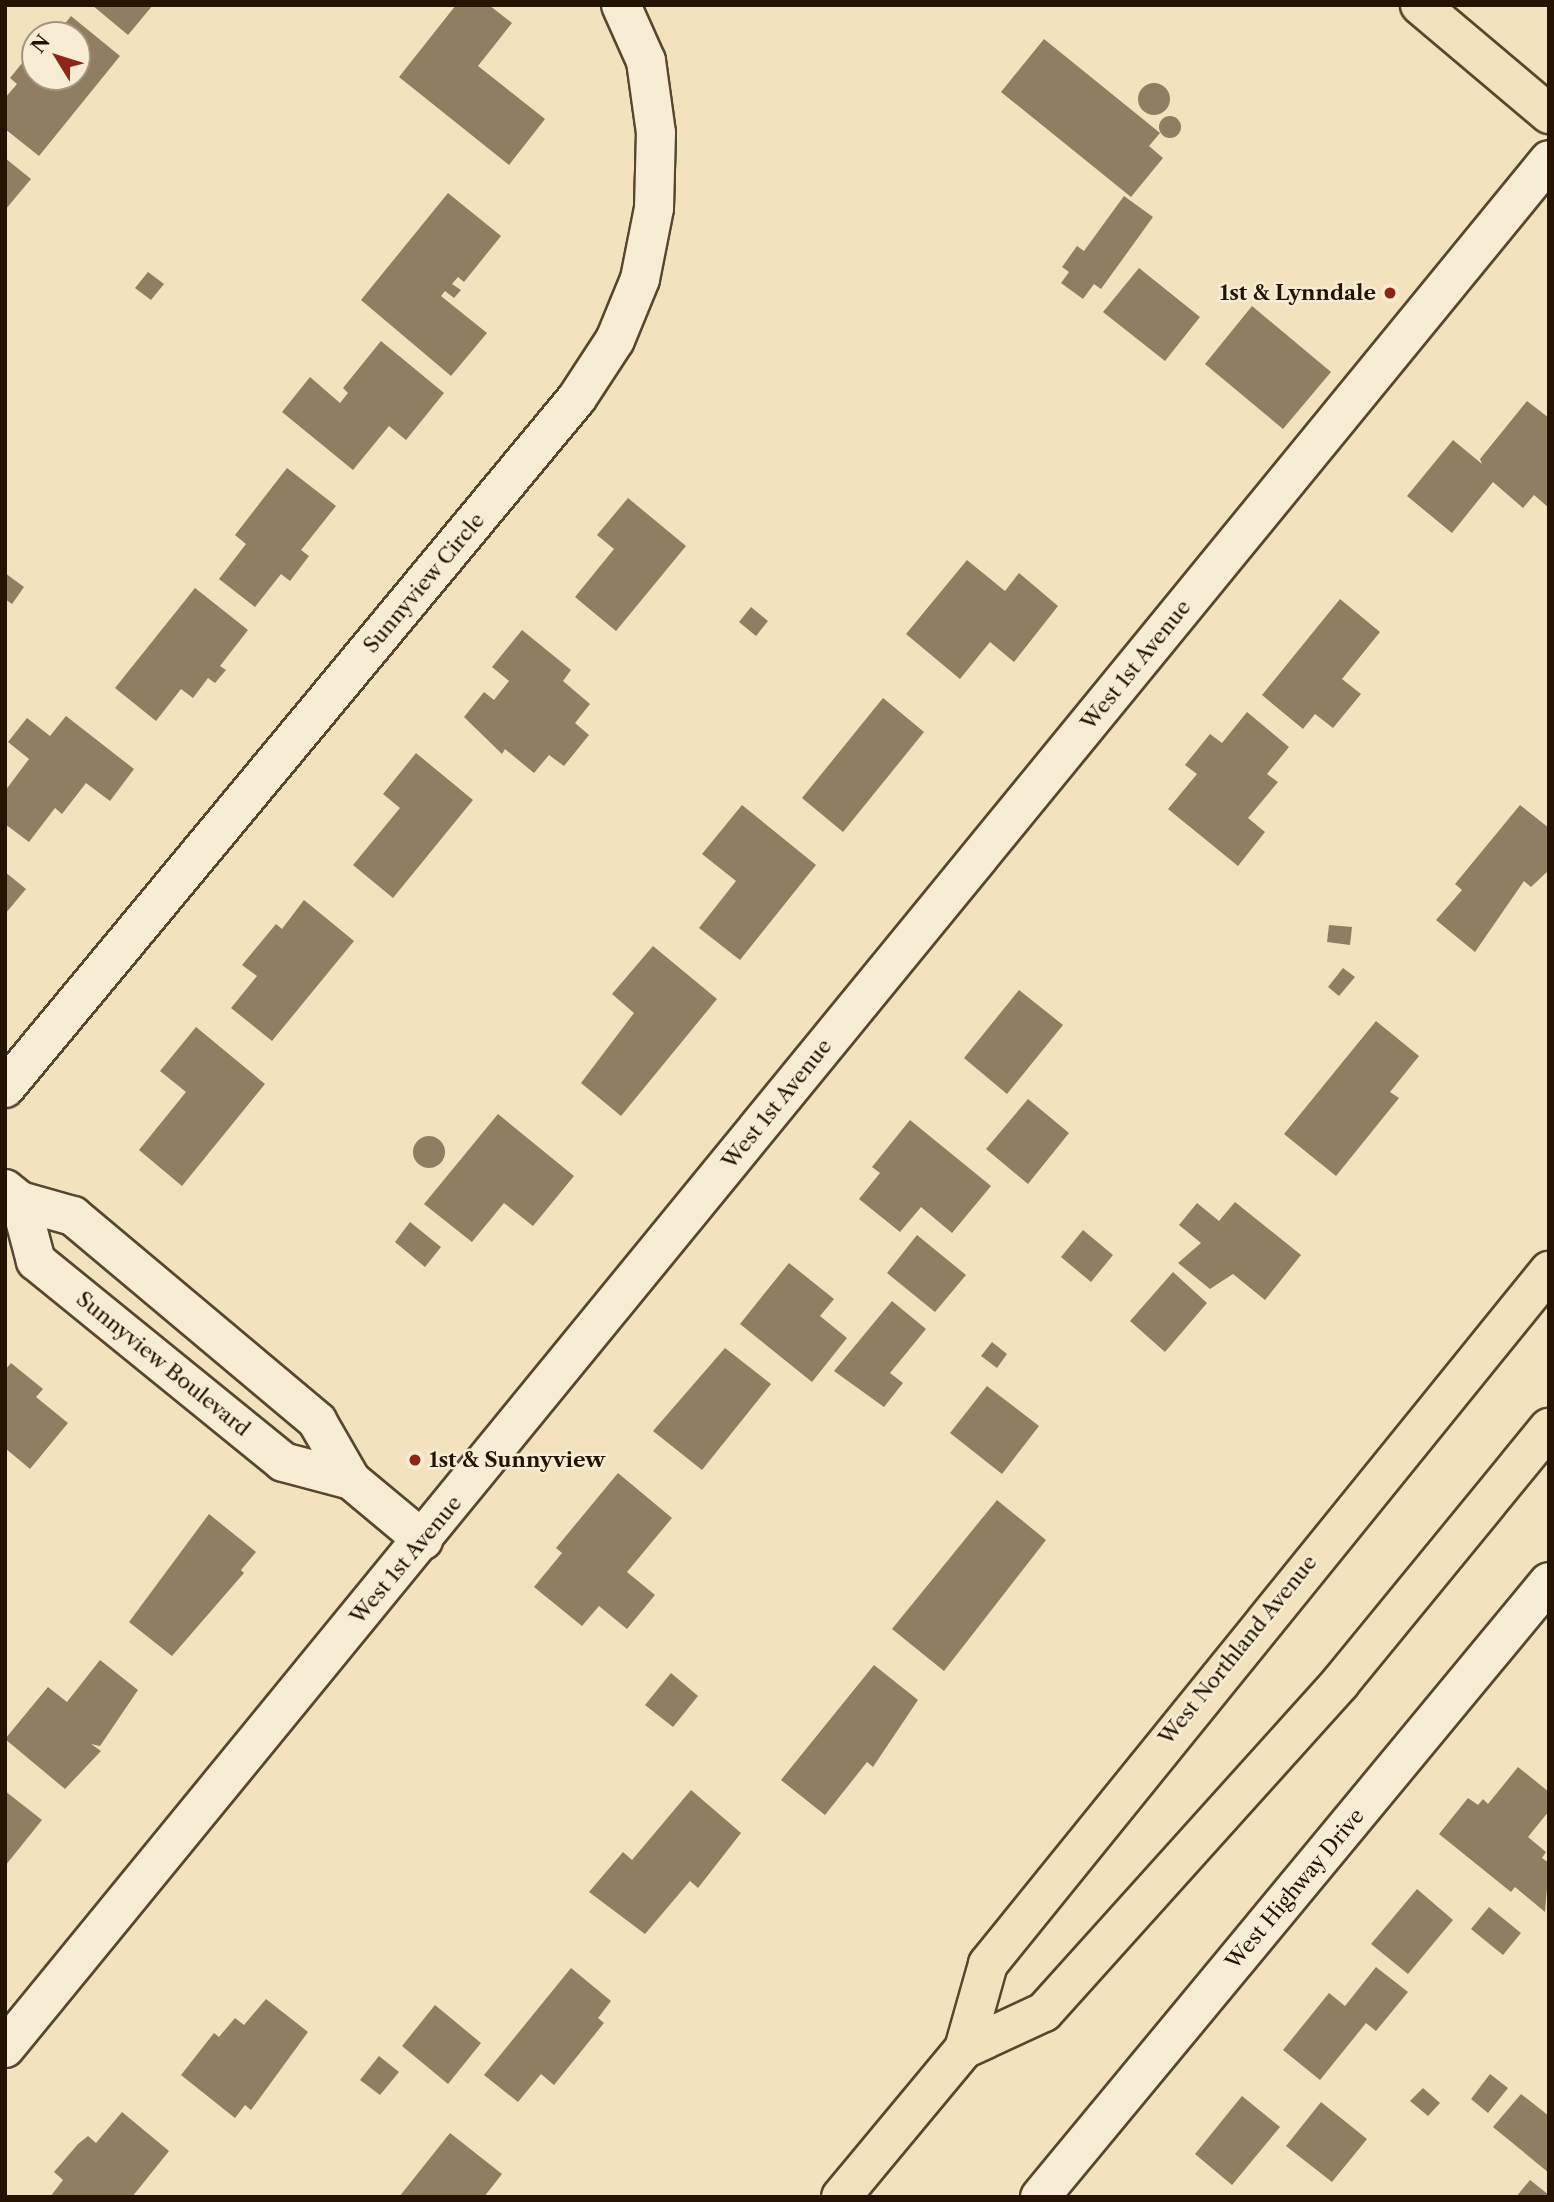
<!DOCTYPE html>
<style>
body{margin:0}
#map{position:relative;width:1554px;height:2202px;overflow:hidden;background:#f3e2bd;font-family:"Libre Caslon Text",serif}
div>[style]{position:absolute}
.building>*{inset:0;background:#917e62}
.round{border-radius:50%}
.roads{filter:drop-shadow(2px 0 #59462f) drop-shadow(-2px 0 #59462f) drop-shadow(0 2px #59462f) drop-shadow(0 -2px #59462f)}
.minor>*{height:38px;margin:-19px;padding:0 19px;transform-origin:19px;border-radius:19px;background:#f7ecd4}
.major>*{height:38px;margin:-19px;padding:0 19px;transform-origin:19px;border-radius:19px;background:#f3e2bd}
.dots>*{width:19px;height:19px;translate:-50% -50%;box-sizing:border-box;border:4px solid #f7ecd4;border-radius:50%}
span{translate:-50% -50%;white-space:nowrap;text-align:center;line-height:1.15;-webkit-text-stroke:5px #f7ecd4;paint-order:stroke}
.poi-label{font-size:21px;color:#261200;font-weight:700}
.right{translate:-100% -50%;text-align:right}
.left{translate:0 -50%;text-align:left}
.street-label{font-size:21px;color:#261200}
.frame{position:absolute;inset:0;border:7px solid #261200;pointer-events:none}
.north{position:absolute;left:21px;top:21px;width:70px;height:70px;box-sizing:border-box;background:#f7ecd4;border:2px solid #a3957f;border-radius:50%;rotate:308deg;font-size:19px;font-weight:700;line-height:28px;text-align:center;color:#261200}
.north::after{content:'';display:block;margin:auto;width:24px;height:32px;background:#8f2418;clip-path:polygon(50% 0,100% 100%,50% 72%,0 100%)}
</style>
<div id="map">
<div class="building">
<i style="clip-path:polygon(92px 5px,153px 5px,128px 35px)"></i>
<i style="clip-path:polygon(456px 5px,489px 5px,512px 23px,478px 66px,545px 119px,509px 165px,399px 77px)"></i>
<i style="clip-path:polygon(71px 16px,120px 56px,39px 156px,5px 129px,5px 98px,17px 84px,10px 78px,35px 47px,35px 77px,77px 77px,77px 35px,56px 35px)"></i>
<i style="clip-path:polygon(1044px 39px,1160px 133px,1149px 146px,1163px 158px,1131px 197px,1001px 92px)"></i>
<i class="round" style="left:1138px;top:83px;width:32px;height:32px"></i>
<i class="round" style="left:1159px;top:116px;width:22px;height:22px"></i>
<i style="clip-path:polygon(5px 158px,31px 179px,5px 210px)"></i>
<i style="clip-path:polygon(448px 193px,501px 236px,464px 282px,458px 277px,452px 284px,461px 290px,454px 298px,445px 291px,441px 296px,487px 333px,451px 376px,361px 300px)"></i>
<i style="clip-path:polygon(1124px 196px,1153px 217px,1101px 289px,1094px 284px,1083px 299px,1061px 283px,1069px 272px,1062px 267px,1077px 246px,1084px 251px)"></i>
<i style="clip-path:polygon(1139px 268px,1200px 317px,1165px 361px,1103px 312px)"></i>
<i style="clip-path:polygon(148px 272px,164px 284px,151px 300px,135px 288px)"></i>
<i style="clip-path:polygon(1252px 306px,1331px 372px,1283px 429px,1205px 364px)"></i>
<i style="clip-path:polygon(381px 341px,444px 393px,406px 440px,389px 426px,353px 470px,282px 412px,310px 377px,340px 403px,348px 393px,343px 388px)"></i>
<i style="clip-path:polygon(1527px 401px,1549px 418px,1549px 508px,1534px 495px,1523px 508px,1493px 482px,1452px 533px,1407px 496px,1453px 440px,1482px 464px,1480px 459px)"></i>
<i style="clip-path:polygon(287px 468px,336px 506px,301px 550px,309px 556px,290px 581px,281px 574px,255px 607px,219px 579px,246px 544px,235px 535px)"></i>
<i style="clip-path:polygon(628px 498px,686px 546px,616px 631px,575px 597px,614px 549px,597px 535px)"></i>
<i style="clip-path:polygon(967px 560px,1005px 591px,1019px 573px,1058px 606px,1014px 662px,990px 642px,960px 679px,906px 634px)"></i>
<i style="clip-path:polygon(5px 573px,24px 587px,12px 604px,5px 599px)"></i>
<i style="clip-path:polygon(195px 588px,248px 630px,220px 666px,226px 670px,215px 683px,208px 678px,193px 698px,181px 689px,156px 721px,115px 688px)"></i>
<i style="clip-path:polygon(1340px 599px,1380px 632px,1342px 679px,1361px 694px,1333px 728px,1315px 714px,1303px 729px,1262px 695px)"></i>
<i style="clip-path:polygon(751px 607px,768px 621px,756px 636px,739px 622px)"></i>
<i style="clip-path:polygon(522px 630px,571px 670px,563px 681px,590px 704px,575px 723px,589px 735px,564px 766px,549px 755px,534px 773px,505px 749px,502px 754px,464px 717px,484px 692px,494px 700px,509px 681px,492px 667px)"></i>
<i style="clip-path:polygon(883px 698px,924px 732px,843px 832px,802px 798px)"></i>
<i style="clip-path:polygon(1247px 712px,1289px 747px,1267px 774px,1278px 782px,1248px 818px,1265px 832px,1238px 866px,1168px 809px,1197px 774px,1185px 765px,1210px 734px,1222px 743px)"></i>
<i style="clip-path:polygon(66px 716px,134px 769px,110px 801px,86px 783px,62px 814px,55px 808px,29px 842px,5px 824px,5px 791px,29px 759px,8px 742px,27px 718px,50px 736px)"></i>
<i style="clip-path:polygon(416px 753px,473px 800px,393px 898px,353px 865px,400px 808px,383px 794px)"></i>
<i style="clip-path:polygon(742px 805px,816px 865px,740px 960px,699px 928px,736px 881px,702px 854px)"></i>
<i style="clip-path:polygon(1520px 805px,1549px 828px,1549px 870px,1531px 887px,1524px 881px,1475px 952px,1436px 920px,1462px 890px,1455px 884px)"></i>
<i style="clip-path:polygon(5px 872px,26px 889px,5px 914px)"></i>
<i style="clip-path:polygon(304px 900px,354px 941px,272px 1041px,231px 1008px,257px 976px,242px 965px,276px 924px,282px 929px)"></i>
<i style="clip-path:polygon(1329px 925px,1352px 927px,1350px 945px,1327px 942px)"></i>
<i style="clip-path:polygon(653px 946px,717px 999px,621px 1116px,581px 1083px,634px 1013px,612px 994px)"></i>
<i style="clip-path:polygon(1343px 968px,1355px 977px,1339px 996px,1328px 987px)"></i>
<i style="clip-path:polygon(1019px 990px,1063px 1025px,1007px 1094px,964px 1058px)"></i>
<i style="clip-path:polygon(1376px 1021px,1419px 1056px,1390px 1092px,1399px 1098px,1336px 1176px,1284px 1134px)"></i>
<i style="clip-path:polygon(196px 1027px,265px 1084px,182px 1186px,139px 1150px,186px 1092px,160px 1071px)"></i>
<i style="clip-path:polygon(1028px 1099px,1069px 1133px,1028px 1184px,986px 1149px)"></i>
<i style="clip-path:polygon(498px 1114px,574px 1176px,533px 1226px,504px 1203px,472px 1242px,424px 1204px)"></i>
<i style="clip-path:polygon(910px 1120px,991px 1186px,952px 1233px,921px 1207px,900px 1232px,859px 1199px,880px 1173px,872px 1167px)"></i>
<i class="round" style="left:413px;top:1136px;width:32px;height:32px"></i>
<i style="clip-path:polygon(1235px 1202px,1301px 1255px,1265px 1300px,1233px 1274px,1210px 1289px,1178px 1263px,1201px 1243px,1179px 1225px,1197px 1203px,1219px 1221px)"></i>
<i style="clip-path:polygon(410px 1222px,441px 1247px,425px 1267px,395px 1242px)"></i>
<i style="clip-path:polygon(1083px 1230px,1113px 1255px,1091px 1282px,1061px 1257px)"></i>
<i style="clip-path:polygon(917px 1235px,966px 1275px,935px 1312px,887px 1273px)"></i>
<i style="clip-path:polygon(789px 1263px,834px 1299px,820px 1316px,847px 1338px,812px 1382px,740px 1324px)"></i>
<i style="clip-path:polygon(1173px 1272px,1207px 1303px,1165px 1352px,1130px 1321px)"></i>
<i style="clip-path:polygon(892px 1301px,926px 1329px,890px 1373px,903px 1383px,884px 1407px,834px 1371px)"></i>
<i style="clip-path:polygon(992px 1342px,1007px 1354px,997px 1368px,981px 1356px)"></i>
<i style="clip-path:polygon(725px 1348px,771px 1384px,702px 1470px,653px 1431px)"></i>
<i style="clip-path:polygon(11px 1363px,43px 1389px,36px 1397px,68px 1423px,30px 1469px,5px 1448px,5px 1370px)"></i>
<i style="clip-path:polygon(987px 1386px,1039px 1426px,1002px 1474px,950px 1433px)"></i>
<i style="clip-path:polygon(618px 1473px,672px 1518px,627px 1572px,655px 1595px,627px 1629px,599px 1606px,582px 1626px,534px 1587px,562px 1553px,556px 1548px)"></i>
<i style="clip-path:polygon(997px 1500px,1046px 1540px,944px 1671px,892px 1629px)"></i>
<i style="clip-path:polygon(209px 1514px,256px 1552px,241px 1570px,244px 1573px,172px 1656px,129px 1622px)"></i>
<i style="clip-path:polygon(100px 1660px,138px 1690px,100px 1746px,91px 1744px,101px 1751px,65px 1789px,5px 1739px,48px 1687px,67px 1702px)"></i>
<i style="clip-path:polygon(874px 1665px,918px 1700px,873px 1767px,867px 1762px,825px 1815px,781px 1780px)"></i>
<i style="clip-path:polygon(671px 1673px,698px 1696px,673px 1727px,645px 1705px)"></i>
<i style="clip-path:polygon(1518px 1767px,1549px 1792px,1549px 1811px,1528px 1837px,1546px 1852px,1542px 1858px,1549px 1863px,1545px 1912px,1515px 1887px,1511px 1892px,1439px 1834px,1468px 1798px,1478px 1805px,1483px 1799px,1488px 1804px)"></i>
<i style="clip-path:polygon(691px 1790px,741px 1833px,698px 1888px,690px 1881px,645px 1934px,589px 1892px,623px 1852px,632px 1860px)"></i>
<i style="clip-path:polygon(5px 1791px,42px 1820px,5px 1866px)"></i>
<i style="clip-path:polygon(1417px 1889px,1453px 1920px,1408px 1974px,1371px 1944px)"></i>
<i style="clip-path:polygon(1489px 1907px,1521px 1933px,1503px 1955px,1471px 1929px)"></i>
<i style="clip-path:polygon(1376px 1967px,1408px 1992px,1376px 2031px,1366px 2023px,1320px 2080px,1283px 2050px,1329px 1993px,1345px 2006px)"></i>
<i style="clip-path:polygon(571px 1968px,611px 2001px,598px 2018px,604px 2023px,554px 2085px,541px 2074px,518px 2102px,484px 2075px)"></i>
<i style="clip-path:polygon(266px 1999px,308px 2032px,251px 2110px,245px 2105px,235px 2118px,181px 2075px,214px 2033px,219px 2037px,235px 2018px,244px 2025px)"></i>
<i style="clip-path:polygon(435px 2005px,481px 2043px,448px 2084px,402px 2046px)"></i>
<i style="clip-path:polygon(379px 2056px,399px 2072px,380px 2095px,360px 2080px)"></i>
<i style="clip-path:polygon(1490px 2074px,1508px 2088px,1488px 2113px,1471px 2099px)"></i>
<i style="clip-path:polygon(1423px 2088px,1440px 2103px,1428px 2116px,1410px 2101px)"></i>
<i style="clip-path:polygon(1521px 2094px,1549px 2116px,1549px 2173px,1493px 2127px)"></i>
<i style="clip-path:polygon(1242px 2096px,1280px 2127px,1232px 2185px,1195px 2154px)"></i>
<i style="clip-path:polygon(1321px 2102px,1367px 2139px,1332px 2182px,1286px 2146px)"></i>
<i style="clip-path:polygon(122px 2112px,169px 2151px,132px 2197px,50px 2197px,63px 2180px,54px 2172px,78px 2144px,88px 2136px,96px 2143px)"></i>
<i style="clip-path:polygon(450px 2133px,502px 2174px,484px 2197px,399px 2197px)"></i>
<i style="clip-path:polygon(1530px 2180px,1549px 2195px,1549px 2197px,1516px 2197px)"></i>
</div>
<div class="roads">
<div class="minor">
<i style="left:5px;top:1088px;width:896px;rotate:-50.34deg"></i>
<i style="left:577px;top:398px;width:69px;rotate:-56.8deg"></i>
<i style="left:615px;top:340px;width:66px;rotate:-67.7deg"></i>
<i style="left:640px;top:279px;width:72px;rotate:-78.8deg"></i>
<i style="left:654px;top:208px;width:75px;rotate:-88.5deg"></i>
<i style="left:656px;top:133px;width:73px;rotate:-97.9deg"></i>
<i style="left:646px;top:61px;width:61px;rotate:-114.1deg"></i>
<i style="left:5px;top:1189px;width:19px;rotate:39deg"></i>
<i style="left:20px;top:1201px;width:55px;rotate:15.8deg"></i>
<i style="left:73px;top:1216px;width:319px;rotate:40deg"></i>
<i style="left:317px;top:1421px;width:68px;rotate:60deg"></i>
<i style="left:351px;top:1480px;width:94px;rotate:39.8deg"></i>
<i style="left:20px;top:1201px;width:62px;rotate:75.1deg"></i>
<i style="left:36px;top:1261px;width:318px;rotate:39.1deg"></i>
<i style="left:283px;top:1462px;width:70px;rotate:14.8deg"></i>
<i style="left:5px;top:2048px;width:2439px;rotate:-50.72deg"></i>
<i style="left:1040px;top:2197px;width:798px;rotate:-50.39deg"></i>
</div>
<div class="major">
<i style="left:1420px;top:5px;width:169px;rotate:40.2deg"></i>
<i style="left:964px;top:2049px;width:88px;rotate:-24.8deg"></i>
<i style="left:1044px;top:2012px;width:443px;rotate:-48deg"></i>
<i style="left:1340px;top:1683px;width:330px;rotate:-50.7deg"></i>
<i style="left:841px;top:2197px;width:192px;rotate:-50.3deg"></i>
<i style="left:964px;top:2049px;width:88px;rotate:-74.2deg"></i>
<i style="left:988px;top:1964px;width:892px;rotate:-51.01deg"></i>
</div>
</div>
<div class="dots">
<i style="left:1390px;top:293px;background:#8f2418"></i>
<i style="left:415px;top:1460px;background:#8f2418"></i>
</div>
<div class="poi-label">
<span class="right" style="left:1376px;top:293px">1st &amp; Lynndale</span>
<span class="left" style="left:429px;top:1460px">1st &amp; Sunnyview</span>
</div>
<div class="street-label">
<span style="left:424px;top:583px;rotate:-50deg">Sunnyview Circle</span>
<span style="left:1136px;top:665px;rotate:-51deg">West 1st Avenue</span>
<span style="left:777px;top:1104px;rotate:-51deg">West 1st Avenue</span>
<span style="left:163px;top:1364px;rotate:39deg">Sunnyview Boulevard</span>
<span style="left:406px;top:1560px;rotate:-50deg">West 1st Avenue</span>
<span style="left:1238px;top:1650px;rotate:-51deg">West Northland Avenue</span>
<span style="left:1295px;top:1889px;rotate:-50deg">West Highway Drive</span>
</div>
<div class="frame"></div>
<div class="north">N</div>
</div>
